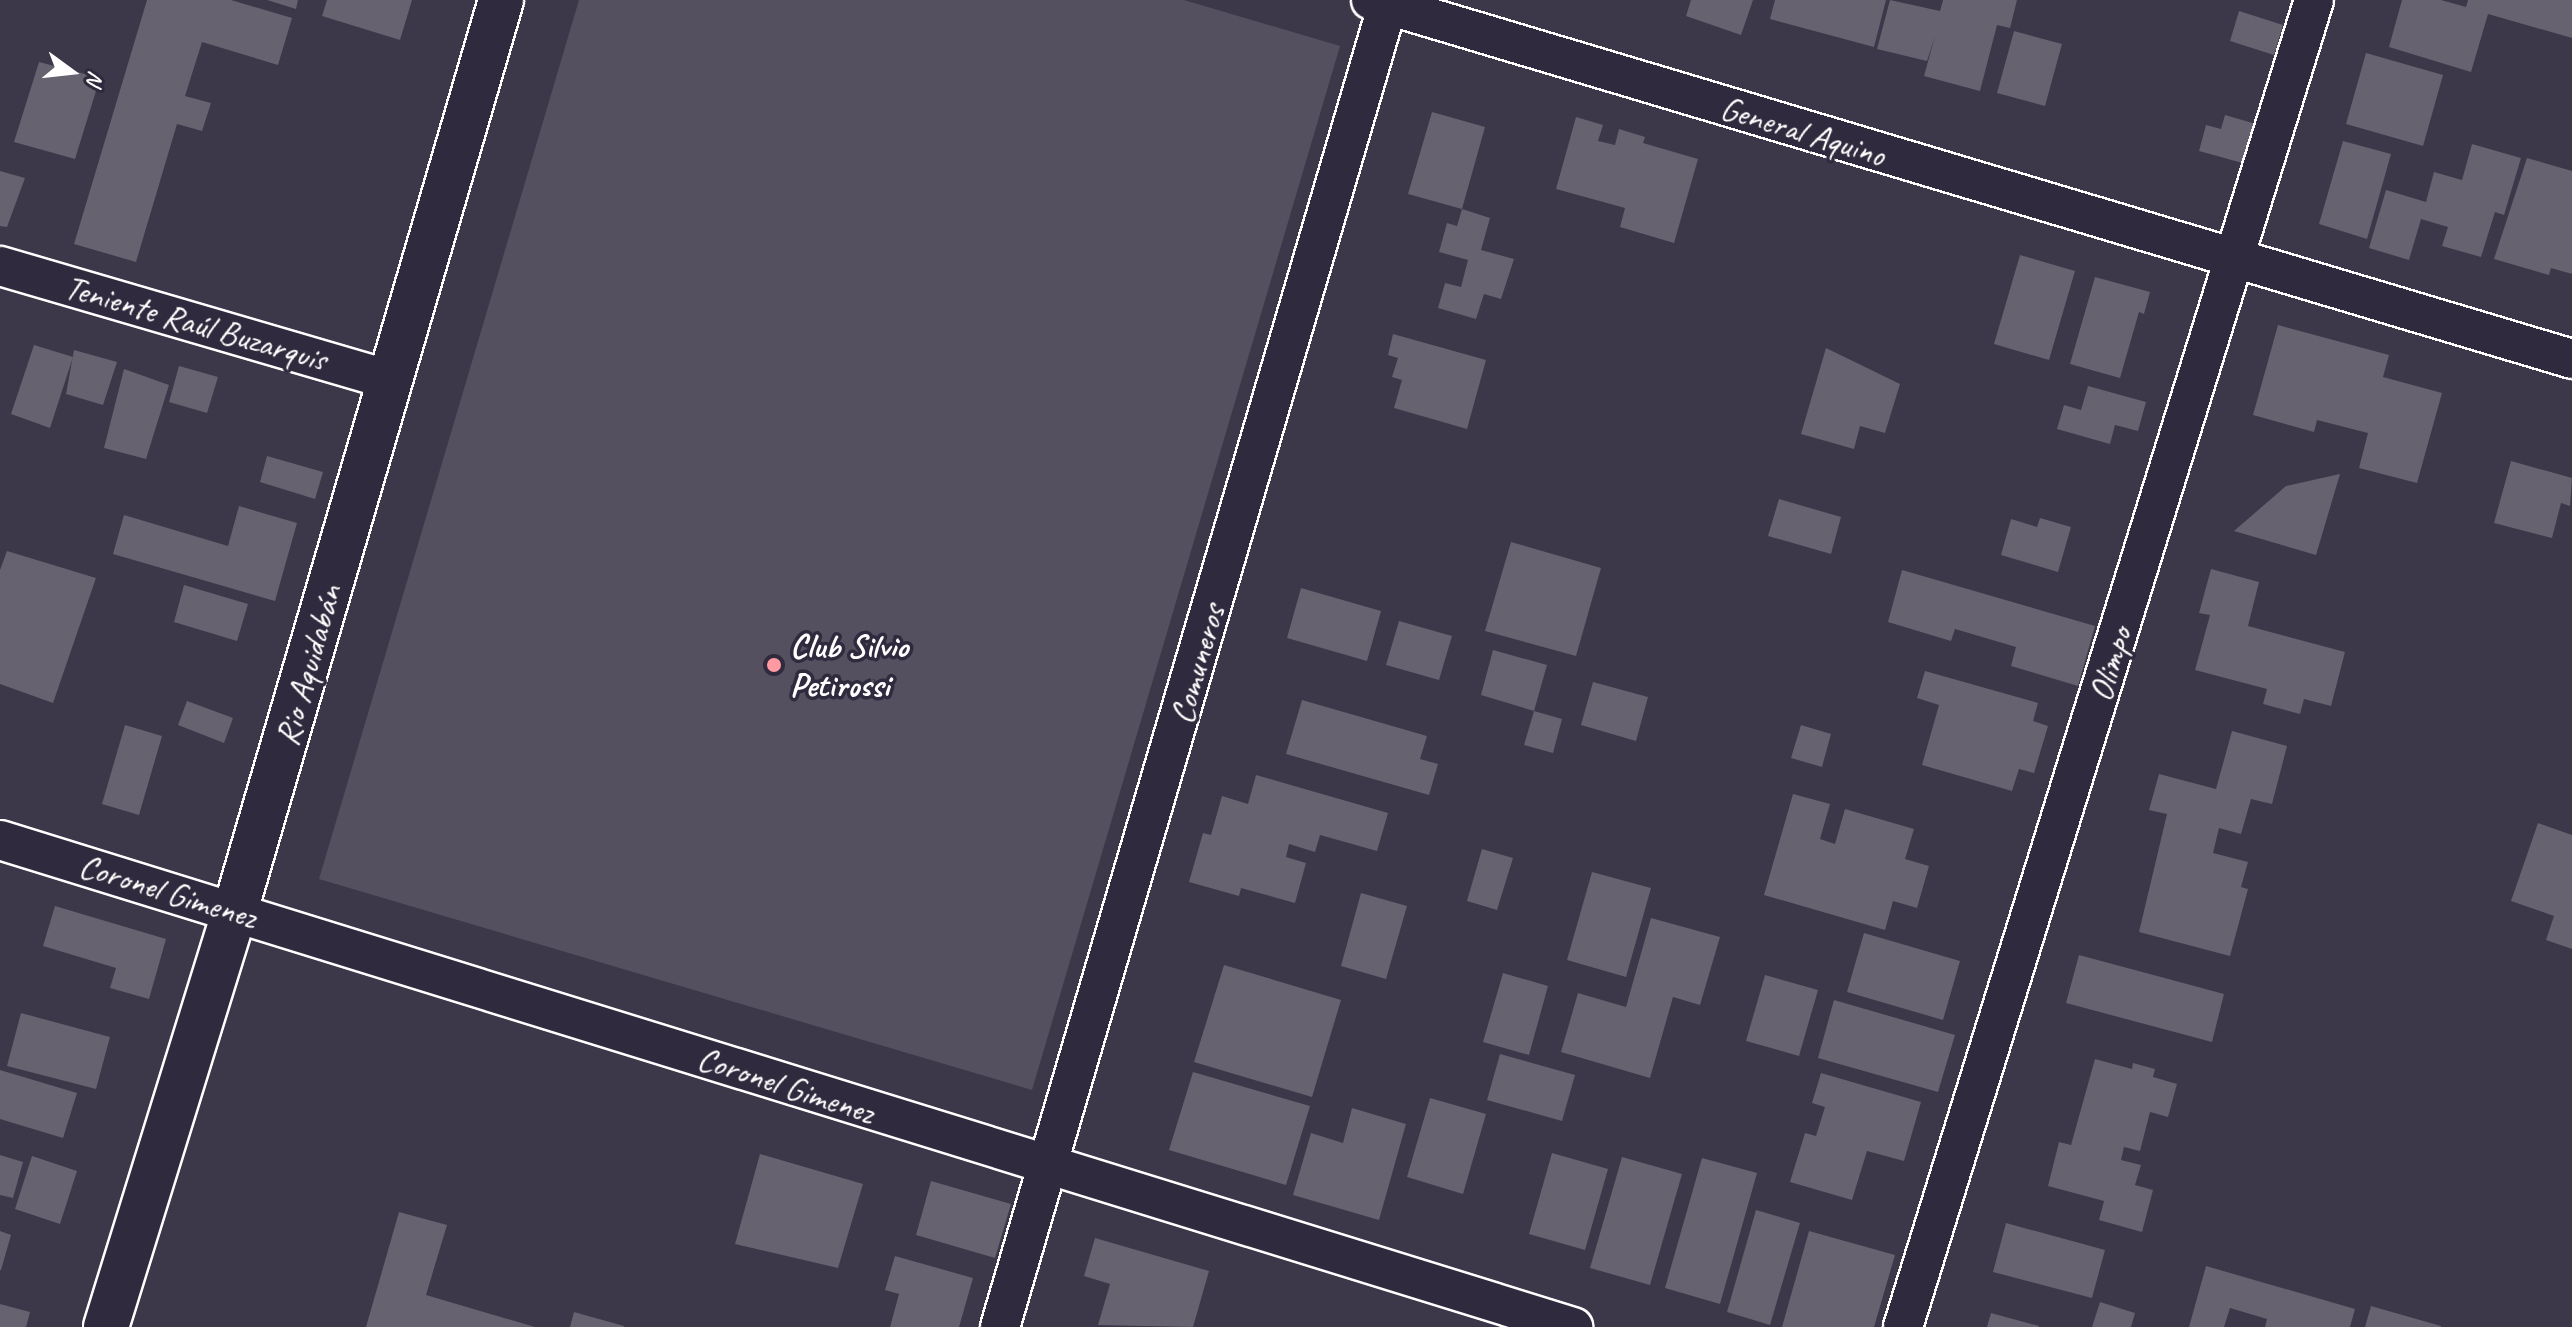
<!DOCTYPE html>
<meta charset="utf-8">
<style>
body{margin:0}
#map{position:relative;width:2572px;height:1327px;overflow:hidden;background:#3c3749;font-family:Caveat,sans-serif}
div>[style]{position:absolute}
.green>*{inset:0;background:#555060}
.building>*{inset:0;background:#666270}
.roads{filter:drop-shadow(2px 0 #fff) drop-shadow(-2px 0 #fff) drop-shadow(0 2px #fff) drop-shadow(0 -2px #fff)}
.street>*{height:38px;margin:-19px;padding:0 19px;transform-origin:19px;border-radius:19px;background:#2f2a3d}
.secondary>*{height:44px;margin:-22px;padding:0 22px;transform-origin:22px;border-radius:22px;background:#2f2a3d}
.dots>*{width:22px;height:22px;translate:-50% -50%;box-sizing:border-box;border:4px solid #2f2a3d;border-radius:50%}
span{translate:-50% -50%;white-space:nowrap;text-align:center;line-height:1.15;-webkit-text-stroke:7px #2f2a3d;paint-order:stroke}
.street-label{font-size:34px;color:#fff}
.poi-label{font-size:34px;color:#fff;font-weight:700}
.left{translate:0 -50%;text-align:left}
.north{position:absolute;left:32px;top:32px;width:80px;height:80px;-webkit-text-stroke:6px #2f2a3d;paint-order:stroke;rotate:105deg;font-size:22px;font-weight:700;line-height:32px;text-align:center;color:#fff}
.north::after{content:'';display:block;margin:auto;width:28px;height:36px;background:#fff;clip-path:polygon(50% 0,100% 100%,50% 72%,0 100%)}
</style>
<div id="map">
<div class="green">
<i style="clip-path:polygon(579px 0,1184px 0,1340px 46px,1032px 1090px,319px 879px)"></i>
</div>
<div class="building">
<i style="clip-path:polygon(147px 0,231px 0,292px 18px,278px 65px,202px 42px,185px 96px,211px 103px,202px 131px,177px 124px,136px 262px,74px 244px)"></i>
<i style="clip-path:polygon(267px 0,298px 0,296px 9px)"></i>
<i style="clip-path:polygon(327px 0,412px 0,400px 40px,322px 16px)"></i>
<i style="clip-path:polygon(1691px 0,1753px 0,1741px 35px,1686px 16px)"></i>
<i style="clip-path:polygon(1775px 0,1886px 0,1874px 47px,1770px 19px)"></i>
<i style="clip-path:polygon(1890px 0,1940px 11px,1943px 0,2017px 0,2010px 28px,1997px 25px,1980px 91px,1924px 76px,1935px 36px,1927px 61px,1877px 49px)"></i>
<i style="clip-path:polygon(2402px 0,2441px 0,2466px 7px,2468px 0,2572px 0,2572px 38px,2488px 14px,2471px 72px,2389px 47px)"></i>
<i style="clip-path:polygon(2239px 11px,2283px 25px,2274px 55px,2230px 41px)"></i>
<i style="clip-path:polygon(2014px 31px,2062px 44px,2045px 106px,1997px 93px)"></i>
<i style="clip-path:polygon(2366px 53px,2443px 75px,2423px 146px,2346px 124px)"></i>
<i style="clip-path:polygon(39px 62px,100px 78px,75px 159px,14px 142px)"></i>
<i style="clip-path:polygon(1432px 112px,1485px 127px,1462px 209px,1408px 194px)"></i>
<i style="clip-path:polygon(2225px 115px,2256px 124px,2246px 164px,2199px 151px,2206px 125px,2221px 129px)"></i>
<i style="clip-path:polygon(1576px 117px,1603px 125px,1598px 141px,1615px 145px,1619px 129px,1645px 137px,1643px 143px,1698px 159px,1674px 243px,1620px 227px,1625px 208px,1556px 189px)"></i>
<i style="clip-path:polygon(2343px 141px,2391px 154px,2367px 239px,2319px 224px)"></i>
<i style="clip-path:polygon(2472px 144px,2521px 158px,2504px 215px,2495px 212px,2481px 257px,2442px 246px,2448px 227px,2421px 219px,2409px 260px,2369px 248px,2386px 190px,2426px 202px,2434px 172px,2462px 180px)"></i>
<i style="clip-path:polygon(2527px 158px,2572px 171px,2572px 274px,2551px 268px,2549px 275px,2494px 259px)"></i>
<i style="clip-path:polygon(0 171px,25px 178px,7px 227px,0 226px)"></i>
<i style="clip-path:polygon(1462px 209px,1490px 218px,1481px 250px,1514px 259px,1501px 299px,1484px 294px,1476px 319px,1438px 308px,1445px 283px,1461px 287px,1468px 260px,1439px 252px,1447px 223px,1457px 226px)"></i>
<i style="clip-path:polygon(2020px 255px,2075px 271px,2049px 360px,1994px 344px)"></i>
<i style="clip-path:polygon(2095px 277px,2150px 292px,2144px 314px,2139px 312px,2120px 378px,2070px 364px)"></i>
<i style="clip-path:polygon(2278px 325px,2389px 355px,2383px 377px,2442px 393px,2417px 483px,2359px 468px,2368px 433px,2317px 420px,2314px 432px,2253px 415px)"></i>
<i style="clip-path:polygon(1393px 334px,1486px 360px,1467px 429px,1394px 408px,1402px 380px,1392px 377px,1398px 358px,1388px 355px)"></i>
<i style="clip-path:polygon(34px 345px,73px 357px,50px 428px,11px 414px)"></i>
<i style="clip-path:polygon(1826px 348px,1900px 384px,1885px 433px,1860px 426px,1854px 449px,1801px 434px)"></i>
<i style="clip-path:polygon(74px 350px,117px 362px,103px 405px,66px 394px)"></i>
<i style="clip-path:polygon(179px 366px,218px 377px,207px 413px,169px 402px)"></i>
<i style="clip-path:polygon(124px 369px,169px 385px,146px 459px,104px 448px)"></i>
<i style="clip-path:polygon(2088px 386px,2146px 402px,2138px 431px,2115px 425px,2110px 444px,2057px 429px,2064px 405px,2081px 410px)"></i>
<i style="clip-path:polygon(267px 456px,323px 472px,315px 499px,260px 482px)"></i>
<i style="clip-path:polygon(2511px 461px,2572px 478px,2570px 506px,2561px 503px,2552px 538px,2494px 523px)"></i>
<i style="clip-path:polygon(2340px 474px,2316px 555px,2234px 531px,2286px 486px)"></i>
<i style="clip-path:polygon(1779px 499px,1841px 517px,1831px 554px,1768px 536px)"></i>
<i style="clip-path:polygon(239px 506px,297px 523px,275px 601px,113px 554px,124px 515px,228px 546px)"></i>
<i style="clip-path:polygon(2040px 518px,2071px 527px,2058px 572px,2001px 555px,2011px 519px,2037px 527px)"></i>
<i style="clip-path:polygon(1511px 542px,1601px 568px,1576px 656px,1485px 631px)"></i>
<i style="clip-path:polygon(7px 551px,96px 578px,53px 703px,0 684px,0 570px)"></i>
<i style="clip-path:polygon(2211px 569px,2259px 582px,2248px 626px,2345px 652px,2331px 706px,2304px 699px,2300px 714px,2263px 704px,2267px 689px,2195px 670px,2210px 615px,2199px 613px)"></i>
<i style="clip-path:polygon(1902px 570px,2095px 626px,2078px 686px,2011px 666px,2016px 647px,1955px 629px,1951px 641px,1888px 622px)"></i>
<i style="clip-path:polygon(184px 585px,248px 604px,237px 641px,174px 622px)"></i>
<i style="clip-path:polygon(1301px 588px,1381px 611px,1367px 661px,1287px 638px)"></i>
<i style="clip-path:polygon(1399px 621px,1452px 636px,1439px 680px,1386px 665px)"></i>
<i style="clip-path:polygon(1493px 650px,1547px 665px,1534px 711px,1481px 695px)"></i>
<i style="clip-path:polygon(1925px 671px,2038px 703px,2033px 721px,2048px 726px,2034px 773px,2019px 769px,2012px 791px,1922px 765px,1939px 705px,1917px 698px)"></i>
<i style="clip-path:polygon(1593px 682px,1648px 697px,1636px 741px,1581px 725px)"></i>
<i style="clip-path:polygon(1302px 700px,1427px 736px,1420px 759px,1438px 764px,1429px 795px,1286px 754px)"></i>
<i style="clip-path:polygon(187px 701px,233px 718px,224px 743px,178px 725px)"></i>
<i style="clip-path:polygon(1534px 711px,1562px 719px,1553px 753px,1524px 745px)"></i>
<i style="clip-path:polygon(125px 725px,162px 736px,139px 815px,102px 804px)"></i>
<i style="clip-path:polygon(1801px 725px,1831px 734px,1822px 767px,1791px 758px)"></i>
<i style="clip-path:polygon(2232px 731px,2287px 746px,2272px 804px,2251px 799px,2241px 834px,2219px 828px,2213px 853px,2248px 862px,2241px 887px,2248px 889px,2230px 956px,2139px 932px,2167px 814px,2149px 810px,2159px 774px,2216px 789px)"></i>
<i style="clip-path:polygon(1256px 775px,1388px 813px,1377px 851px,1320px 835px,1315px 852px,1289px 844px,1286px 857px,1306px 863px,1295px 903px,1241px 888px,1239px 896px,1189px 882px,1203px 833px,1211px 835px,1222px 796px,1248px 804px)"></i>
<i style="clip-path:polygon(1793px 794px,1830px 804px,1820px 839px,1835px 844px,1845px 809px,1914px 829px,1905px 859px,1929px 866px,1917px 908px,1893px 901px,1885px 930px,1764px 895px)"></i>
<i style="clip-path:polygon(2538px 823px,2572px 835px,2572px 949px,2546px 940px,2554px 916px,2511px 901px)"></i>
<i style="clip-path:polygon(1482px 849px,1513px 858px,1497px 910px,1467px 901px)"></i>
<i style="clip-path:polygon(1592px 872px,1651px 888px,1626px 977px,1567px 960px)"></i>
<i style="clip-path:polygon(1361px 893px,1407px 906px,1386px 979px,1341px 966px)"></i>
<i style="clip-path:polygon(55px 906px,166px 939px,149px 999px,110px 988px,116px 968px,43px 946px)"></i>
<i style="clip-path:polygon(1651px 918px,1720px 937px,1700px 1005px,1673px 997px,1650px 1078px,1561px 1052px,1578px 993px,1626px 1007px)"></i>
<i style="clip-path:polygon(1864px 933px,1960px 961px,1943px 1020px,1847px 992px)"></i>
<i style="clip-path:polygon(2079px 955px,2224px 994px,2212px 1042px,2066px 1003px)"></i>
<i style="clip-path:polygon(1224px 965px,1341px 1000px,1312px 1097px,1194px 1062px)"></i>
<i style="clip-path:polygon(1503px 973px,1548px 986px,1529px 1055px,1483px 1042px)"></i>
<i style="clip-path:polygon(1765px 975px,1818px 990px,1799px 1056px,1746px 1041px)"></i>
<i style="clip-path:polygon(1834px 1000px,1955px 1035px,1938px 1092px,1818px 1058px)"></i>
<i style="clip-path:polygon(21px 1013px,110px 1037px,96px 1089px,7px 1066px)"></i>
<i style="clip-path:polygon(1500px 1054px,1575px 1075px,1562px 1121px,1487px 1100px)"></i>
<i style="clip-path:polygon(2095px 1059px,2132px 1069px,2133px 1063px,2155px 1069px,2153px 1077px,2177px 1084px,2168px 1117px,2150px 1112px,2140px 1151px,2124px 1147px,2121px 1160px,2141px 1165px,2135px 1185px,2153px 1190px,2142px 1232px,2099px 1220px,2104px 1201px,2048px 1186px,2059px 1142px,2071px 1145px)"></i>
<i style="clip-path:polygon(0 1070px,77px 1093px,63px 1138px,0 1119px)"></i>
<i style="clip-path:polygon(1193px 1072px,1310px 1106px,1286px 1185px,1169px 1150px)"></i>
<i style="clip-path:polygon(1821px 1073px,1921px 1102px,1904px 1161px,1867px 1151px,1852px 1200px,1790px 1182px,1805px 1133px,1816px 1136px,1825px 1107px,1812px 1103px)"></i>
<i style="clip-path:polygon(1430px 1098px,1486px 1114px,1463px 1194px,1407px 1177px)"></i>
<i style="clip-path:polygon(1352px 1108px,1406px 1124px,1379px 1220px,1293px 1195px,1311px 1133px,1343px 1143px)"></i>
<i style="clip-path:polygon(1552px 1153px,1608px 1169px,1585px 1250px,1529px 1234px)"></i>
<i style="clip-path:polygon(760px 1154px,863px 1184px,838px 1268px,735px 1244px)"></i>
<i style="clip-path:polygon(0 1155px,23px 1162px,13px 1198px,0 1195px)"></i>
<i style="clip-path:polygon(32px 1156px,77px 1171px,60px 1224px,15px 1209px)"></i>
<i style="clip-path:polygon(1622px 1157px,1682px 1174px,1650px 1285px,1590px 1268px)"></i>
<i style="clip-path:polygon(1702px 1158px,1757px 1173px,1720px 1304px,1665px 1288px)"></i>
<i style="clip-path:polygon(931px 1181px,1011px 1204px,995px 1258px,916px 1235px)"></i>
<i style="clip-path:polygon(1756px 1210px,1800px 1223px,1770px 1325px,1727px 1312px)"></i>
<i style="clip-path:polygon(399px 1212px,447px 1225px,426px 1295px,535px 1327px,366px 1327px)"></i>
<i style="clip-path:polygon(2006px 1223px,2105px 1250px,2092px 1298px,1993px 1272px)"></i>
<i style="clip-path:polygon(0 1231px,11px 1235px,1px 1270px,0 1270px)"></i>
<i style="clip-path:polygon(1809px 1231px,1895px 1255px,1874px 1327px,1782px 1327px)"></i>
<i style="clip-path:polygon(1095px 1238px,1209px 1271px,1193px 1327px,1098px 1325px,1110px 1284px,1084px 1276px)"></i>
<i style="clip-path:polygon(895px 1256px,973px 1278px,959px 1327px,890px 1327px,899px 1294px,885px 1290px)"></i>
<i style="clip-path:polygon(2206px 1266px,2355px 1309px,2350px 1327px,2265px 1327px,2267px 1319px,2230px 1308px,2224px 1327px,2189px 1327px)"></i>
<i style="clip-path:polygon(2100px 1302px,2135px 1313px,2131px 1327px,2092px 1327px)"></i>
<i style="clip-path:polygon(0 1304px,30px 1312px,26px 1327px,0 1327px)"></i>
<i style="clip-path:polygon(2371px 1306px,2441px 1326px,2441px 1327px,2365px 1327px)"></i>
<i style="clip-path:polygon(574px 1312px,624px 1326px,624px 1327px,570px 1327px)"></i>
<i style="clip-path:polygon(1991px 1313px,2039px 1326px,2039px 1327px,1987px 1327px)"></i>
</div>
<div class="roads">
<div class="street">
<i style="left:1371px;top:0;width:1254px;rotate:16.64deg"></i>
<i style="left:0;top:266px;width:407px;rotate:16.3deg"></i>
<i style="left:0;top:840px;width:1647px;rotate:17.2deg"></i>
<i style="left:1000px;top:1327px;width:1383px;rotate:-73.66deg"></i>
<i style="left:1903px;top:1327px;width:1389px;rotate:-72.79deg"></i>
</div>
<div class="secondary">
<i style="left:106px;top:1327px;width:436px;rotate:-72.8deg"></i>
<i style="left:235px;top:911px;width:949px;rotate:-73.72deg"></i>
</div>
</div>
<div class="dots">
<i style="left:774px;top:665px;background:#ff9aa2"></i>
</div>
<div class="street-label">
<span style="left:1803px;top:131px;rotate:17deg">General Aquino</span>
<span style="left:196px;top:323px;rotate:16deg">Teniente Raúl Buzarquis</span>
<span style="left:1197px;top:664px;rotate:-74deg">Comuneros</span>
<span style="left:2110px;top:664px;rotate:-73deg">Olimpo</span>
<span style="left:308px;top:665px;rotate:-74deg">Rio Aquidabán</span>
<span style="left:168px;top:891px;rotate:17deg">Coronel Gimenez</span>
<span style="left:786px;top:1085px;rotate:18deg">Coronel Gimenez</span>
</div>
<div class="poi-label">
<span class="left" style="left:790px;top:665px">Club Silvio<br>Petirossi</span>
</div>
<div class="north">N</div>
</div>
